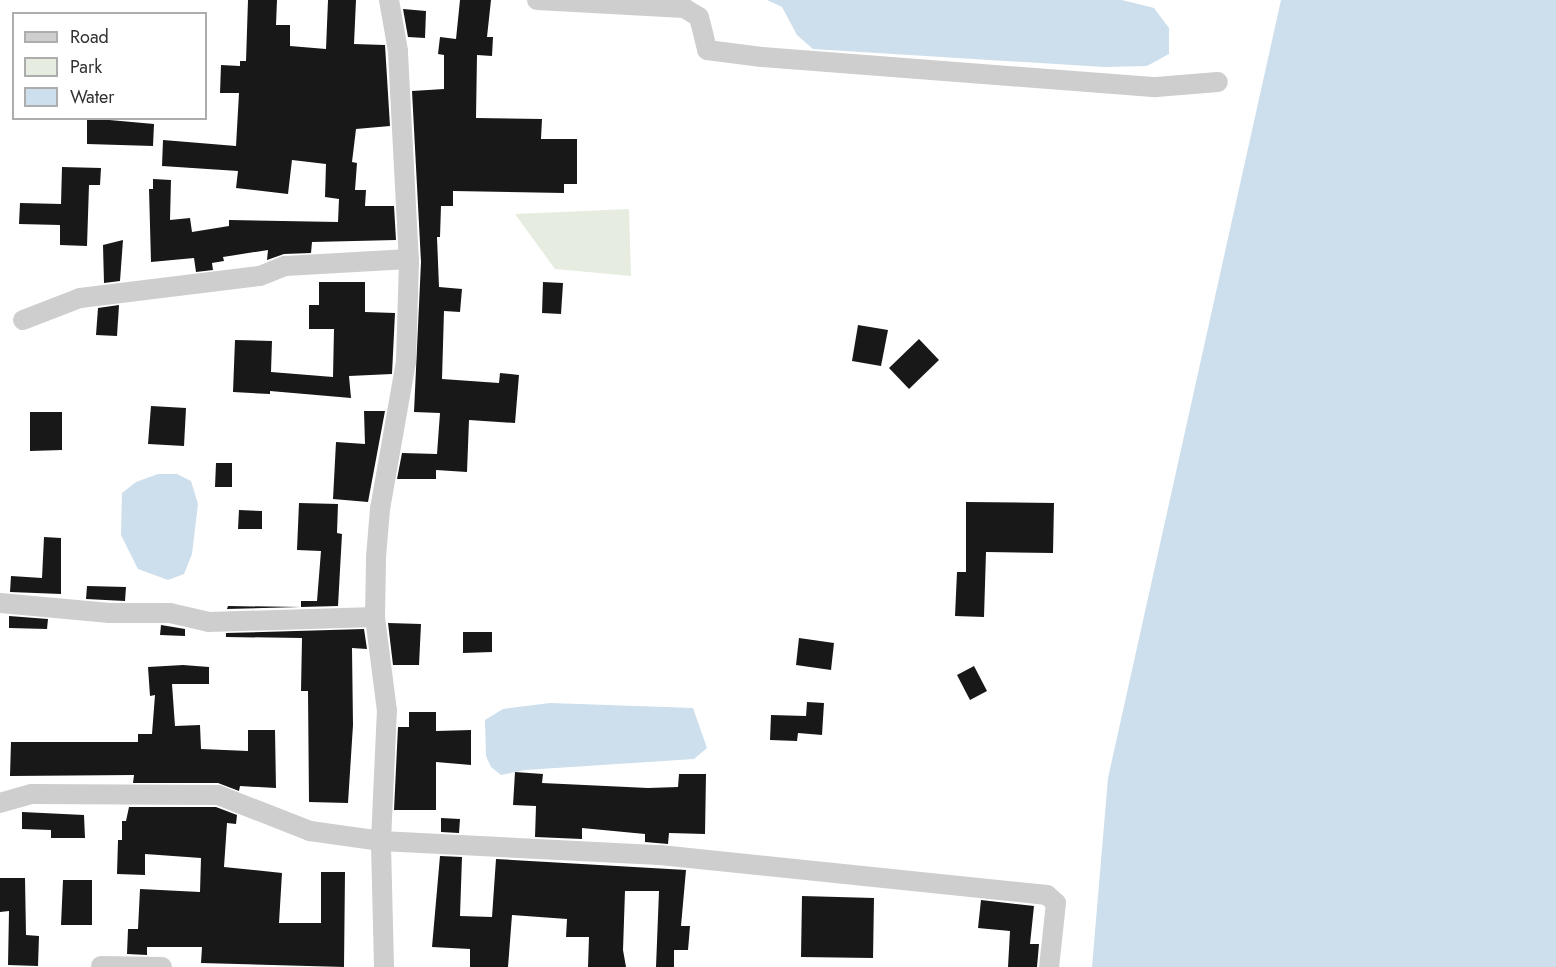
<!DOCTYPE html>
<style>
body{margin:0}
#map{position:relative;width:1556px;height:967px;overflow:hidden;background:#fff;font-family:Jost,sans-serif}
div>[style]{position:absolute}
.green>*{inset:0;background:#e6ede0}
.water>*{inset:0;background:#cddfec}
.building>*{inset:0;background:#181818}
.street>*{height:20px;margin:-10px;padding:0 10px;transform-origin:10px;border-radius:10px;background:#cecece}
span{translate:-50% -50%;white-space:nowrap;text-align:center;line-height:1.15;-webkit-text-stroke:6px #fff;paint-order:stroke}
.legend{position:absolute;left:12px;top:12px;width:195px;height:108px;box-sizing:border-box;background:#fff;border:2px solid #adadad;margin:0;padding:8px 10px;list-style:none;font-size:18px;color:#313131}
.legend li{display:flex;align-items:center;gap:12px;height:30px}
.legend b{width:30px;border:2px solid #adadad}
</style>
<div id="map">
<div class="green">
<i style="clip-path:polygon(629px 209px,631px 276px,555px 269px,515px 214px)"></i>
</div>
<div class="water">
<i style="clip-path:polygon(767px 0,1122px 0,1154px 8px,1169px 28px,1169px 54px,1147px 66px,1104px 67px,813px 49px,797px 35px,782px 7px)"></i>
<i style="clip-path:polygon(1281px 0,1556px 0,1556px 967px,1092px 967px,1108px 778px)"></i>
<i style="clip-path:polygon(158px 474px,177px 474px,191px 481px,198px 504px,192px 554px,184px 574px,168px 580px,138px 569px,121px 535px,122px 493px,136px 482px)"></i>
<i style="clip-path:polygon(550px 703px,693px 708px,707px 748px,694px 759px,525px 770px,501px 775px,491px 767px,486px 756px,485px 720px,503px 709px)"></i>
</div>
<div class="building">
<i style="clip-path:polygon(248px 0,277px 0,276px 25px,290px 25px,290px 46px,326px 49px,328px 0,356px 0,354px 44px,385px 45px,390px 126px,356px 129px,352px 162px,357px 163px,355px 190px,366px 190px,365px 206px,394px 206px,396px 240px,312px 242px,311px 253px,284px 254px,267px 260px,268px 250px,223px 257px,224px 261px,212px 263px,213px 270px,196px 272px,194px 258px,151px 262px,149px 189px,153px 189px,153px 179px,171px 180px,170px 220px,190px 218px,192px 232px,229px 226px,229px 220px,338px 222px,339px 199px,325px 197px,326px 164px,292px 160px,288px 194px,236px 188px,238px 171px,162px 166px,163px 140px,236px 146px,239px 93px,220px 93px,221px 65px,240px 66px,240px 61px,246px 61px)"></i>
<i style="clip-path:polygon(460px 0,491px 0,487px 37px,493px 37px,492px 56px,477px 55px,476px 118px,542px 119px,541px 139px,577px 139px,577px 184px,564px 184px,564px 193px,453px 191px,453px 206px,441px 206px,440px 237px,437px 237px,439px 287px,462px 289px,460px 312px,444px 311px,442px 379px,499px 383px,500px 373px,519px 375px,515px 423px,469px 420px,467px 472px,436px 470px,436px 479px,397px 479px,402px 453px,437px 454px,440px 413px,414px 412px,421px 262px,412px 91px,444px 89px,444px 55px,438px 54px,440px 37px,456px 39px)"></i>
<i style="clip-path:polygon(403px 9px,426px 11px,425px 38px,408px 37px)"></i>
<i style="clip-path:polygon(87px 118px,154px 124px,153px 146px,87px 144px)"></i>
<i style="clip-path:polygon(62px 167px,101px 168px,100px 185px,89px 185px,87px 246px,60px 245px,60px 225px,19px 224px,20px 203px,61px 204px)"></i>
<i style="clip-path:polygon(123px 240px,120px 281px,104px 283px,103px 245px)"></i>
<i style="clip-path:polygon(319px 282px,365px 282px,365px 312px,395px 313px,392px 374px,349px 376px,351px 398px,270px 391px,270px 394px,233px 392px,235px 340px,272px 341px,271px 372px,333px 377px,334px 329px,309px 329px,309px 305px,319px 305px)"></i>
<i style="clip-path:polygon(543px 282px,563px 283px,561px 314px,542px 313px)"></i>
<i style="clip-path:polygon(119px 305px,117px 336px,96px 335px,98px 308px)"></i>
<i style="clip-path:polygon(858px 325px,888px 330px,881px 366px,852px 361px)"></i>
<i style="clip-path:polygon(919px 339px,939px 360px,909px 389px,889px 368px)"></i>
<i style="clip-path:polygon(151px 406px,186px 408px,184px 446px,148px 444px)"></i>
<i style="clip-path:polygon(364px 411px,385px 411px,368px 502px,333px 499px,336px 442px,365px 444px)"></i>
<i style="clip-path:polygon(30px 412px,62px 412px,62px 450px,30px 451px)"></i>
<i style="clip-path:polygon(216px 463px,232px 463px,232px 487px,215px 487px)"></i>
<i style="clip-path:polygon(966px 502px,1054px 503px,1053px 553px,986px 552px,984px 617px,955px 616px,957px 572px,966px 572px)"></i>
<i style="clip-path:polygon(299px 503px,338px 504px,337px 533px,342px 534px,338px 606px,227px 609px,228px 606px,301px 607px,301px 601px,317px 601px,321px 551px,297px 550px)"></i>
<i style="clip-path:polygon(239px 510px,262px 511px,262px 529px,238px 529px)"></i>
<i style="clip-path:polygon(44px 537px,61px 538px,61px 594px,10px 592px,11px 576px,42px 578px)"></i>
<i style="clip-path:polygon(87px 586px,126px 587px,125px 601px,86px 599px)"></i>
<i style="clip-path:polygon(9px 616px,48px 619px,47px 629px,9px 628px)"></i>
<i style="clip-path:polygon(388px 623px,421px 624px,419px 665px,393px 665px)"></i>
<i style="clip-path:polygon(161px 625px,185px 629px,185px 636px,160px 635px)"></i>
<i style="clip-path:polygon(364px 629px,367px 649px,352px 648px,353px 725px,348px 803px,309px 802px,308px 691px,301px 691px,302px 638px,226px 637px,226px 633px)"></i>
<i style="clip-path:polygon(463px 632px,492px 632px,492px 652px,463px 653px)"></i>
<i style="clip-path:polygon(799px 638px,834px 643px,831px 670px,796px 665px)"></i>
<i style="clip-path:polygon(183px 665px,209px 667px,209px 684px,172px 684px,175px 726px,200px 725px,201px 749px,248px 751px,248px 730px,275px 730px,276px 788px,240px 786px,239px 791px,218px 783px,133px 783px,134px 775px,10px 776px,11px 742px,138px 742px,138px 734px,152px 734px,155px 695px,150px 696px,148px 667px)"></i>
<i style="clip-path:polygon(974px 666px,987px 691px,970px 700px,957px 675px)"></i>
<i style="clip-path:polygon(807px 702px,824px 703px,822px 735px,798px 733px,797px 741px,770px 740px,771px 715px,806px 716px)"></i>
<i style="clip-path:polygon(409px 712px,436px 712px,436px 731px,471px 730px,471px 765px,436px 762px,436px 810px,394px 810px,398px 727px,409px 727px)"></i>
<i style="clip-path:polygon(515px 772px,543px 774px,542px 783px,648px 788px,678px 787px,679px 774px,706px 774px,705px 834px,669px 833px,668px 844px,645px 842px,645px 834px,582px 828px,582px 839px,535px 837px,536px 806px,513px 805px)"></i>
<i style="clip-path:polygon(129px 807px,216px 807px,237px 815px,236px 824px,227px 823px,224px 867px,282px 873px,279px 923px,321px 923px,321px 872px,345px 872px,344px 967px,201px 963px,202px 947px,147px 947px,147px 955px,127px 954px,128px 929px,138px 929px,140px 889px,200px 892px,201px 858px,145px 854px,145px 875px,117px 874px,118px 840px,122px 840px,122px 821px,126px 821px)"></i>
<i style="clip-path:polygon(22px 812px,84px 815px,85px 838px,51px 838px,51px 830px,22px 829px)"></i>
<i style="clip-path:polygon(441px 818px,460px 819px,459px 833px,441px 832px)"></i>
<i style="clip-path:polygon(440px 856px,462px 857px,460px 916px,492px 917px,496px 859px,686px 870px,681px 926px,690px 926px,688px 950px,674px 950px,674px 967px,656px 967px,659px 891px,625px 891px,623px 950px,626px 967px,588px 967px,589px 937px,566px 937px,567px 919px,512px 915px,508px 967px,470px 967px,470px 949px,432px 947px)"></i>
<i style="clip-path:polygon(0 878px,25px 878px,26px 935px,39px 936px,38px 966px,8px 965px,9px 911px,0 912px)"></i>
<i style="clip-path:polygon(63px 880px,92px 880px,92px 925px,61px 925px)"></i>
<i style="clip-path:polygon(802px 896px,874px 898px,873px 958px,801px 957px)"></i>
<i style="clip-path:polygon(981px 900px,1034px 906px,1030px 944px,1039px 944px,1037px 967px,1008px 967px,1010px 931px,978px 928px)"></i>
</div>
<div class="street">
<i style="left:537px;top:0;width:147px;rotate:3.1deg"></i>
<i style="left:684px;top:8px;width:17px;rotate:31deg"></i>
<i style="left:699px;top:17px;width:34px;rotate:76deg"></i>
<i style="left:707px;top:50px;width:55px;rotate:7.3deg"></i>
<i style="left:762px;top:57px;width:395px;rotate:4.4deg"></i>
<i style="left:1156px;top:87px;width:62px;rotate:-4.6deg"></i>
<i style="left:23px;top:320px;width:61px;rotate:-21.1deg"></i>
<i style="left:80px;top:298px;width:181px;rotate:-7deg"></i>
<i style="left:260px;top:276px;width:27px;rotate:-22deg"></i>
<i style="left:285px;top:266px;width:124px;rotate:-3.2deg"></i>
<i style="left:0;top:603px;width:110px;rotate:5.2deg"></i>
<i style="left:110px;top:613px;width:60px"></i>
<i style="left:170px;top:613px;width:39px;rotate:13deg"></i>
<i style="left:208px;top:622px;width:167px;rotate:-1.7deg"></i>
<i style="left:0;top:803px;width:33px;rotate:-16deg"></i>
<i style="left:32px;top:794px;width:186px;rotate:0.3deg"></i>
<i style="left:218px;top:795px;width:99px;rotate:21.4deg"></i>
<i style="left:310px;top:831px;width:72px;rotate:8deg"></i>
<i style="left:381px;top:841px;width:279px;rotate:2.9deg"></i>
<i style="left:660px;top:855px;width:389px;rotate:5.9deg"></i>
<i style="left:1047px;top:895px;width:12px;rotate:42deg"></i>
<i style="left:1056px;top:903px;width:64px;rotate:96.2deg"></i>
<i style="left:101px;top:966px;width:61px;rotate:0.9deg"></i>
<i style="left:384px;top:967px;width:126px;rotate:-91.4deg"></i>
<i style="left:381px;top:841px;width:130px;rotate:-87.4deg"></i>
<i style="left:387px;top:711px;width:95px;rotate:-97.3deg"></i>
<i style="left:375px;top:617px;width:60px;rotate:-89deg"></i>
<i style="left:376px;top:557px;width:48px;rotate:-85.2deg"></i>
<i style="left:380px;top:509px;width:149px;rotate:-80deg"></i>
<i style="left:406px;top:362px;width:99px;rotate:-88.3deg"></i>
<i style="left:409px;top:263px;width:212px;rotate:-93deg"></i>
<i style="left:398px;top:51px;width:52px;rotate:-100deg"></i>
</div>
<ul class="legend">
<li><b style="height:8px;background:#cecece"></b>Road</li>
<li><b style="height:16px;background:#e6ede0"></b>Park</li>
<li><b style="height:16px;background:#cddfec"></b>Water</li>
</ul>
</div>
